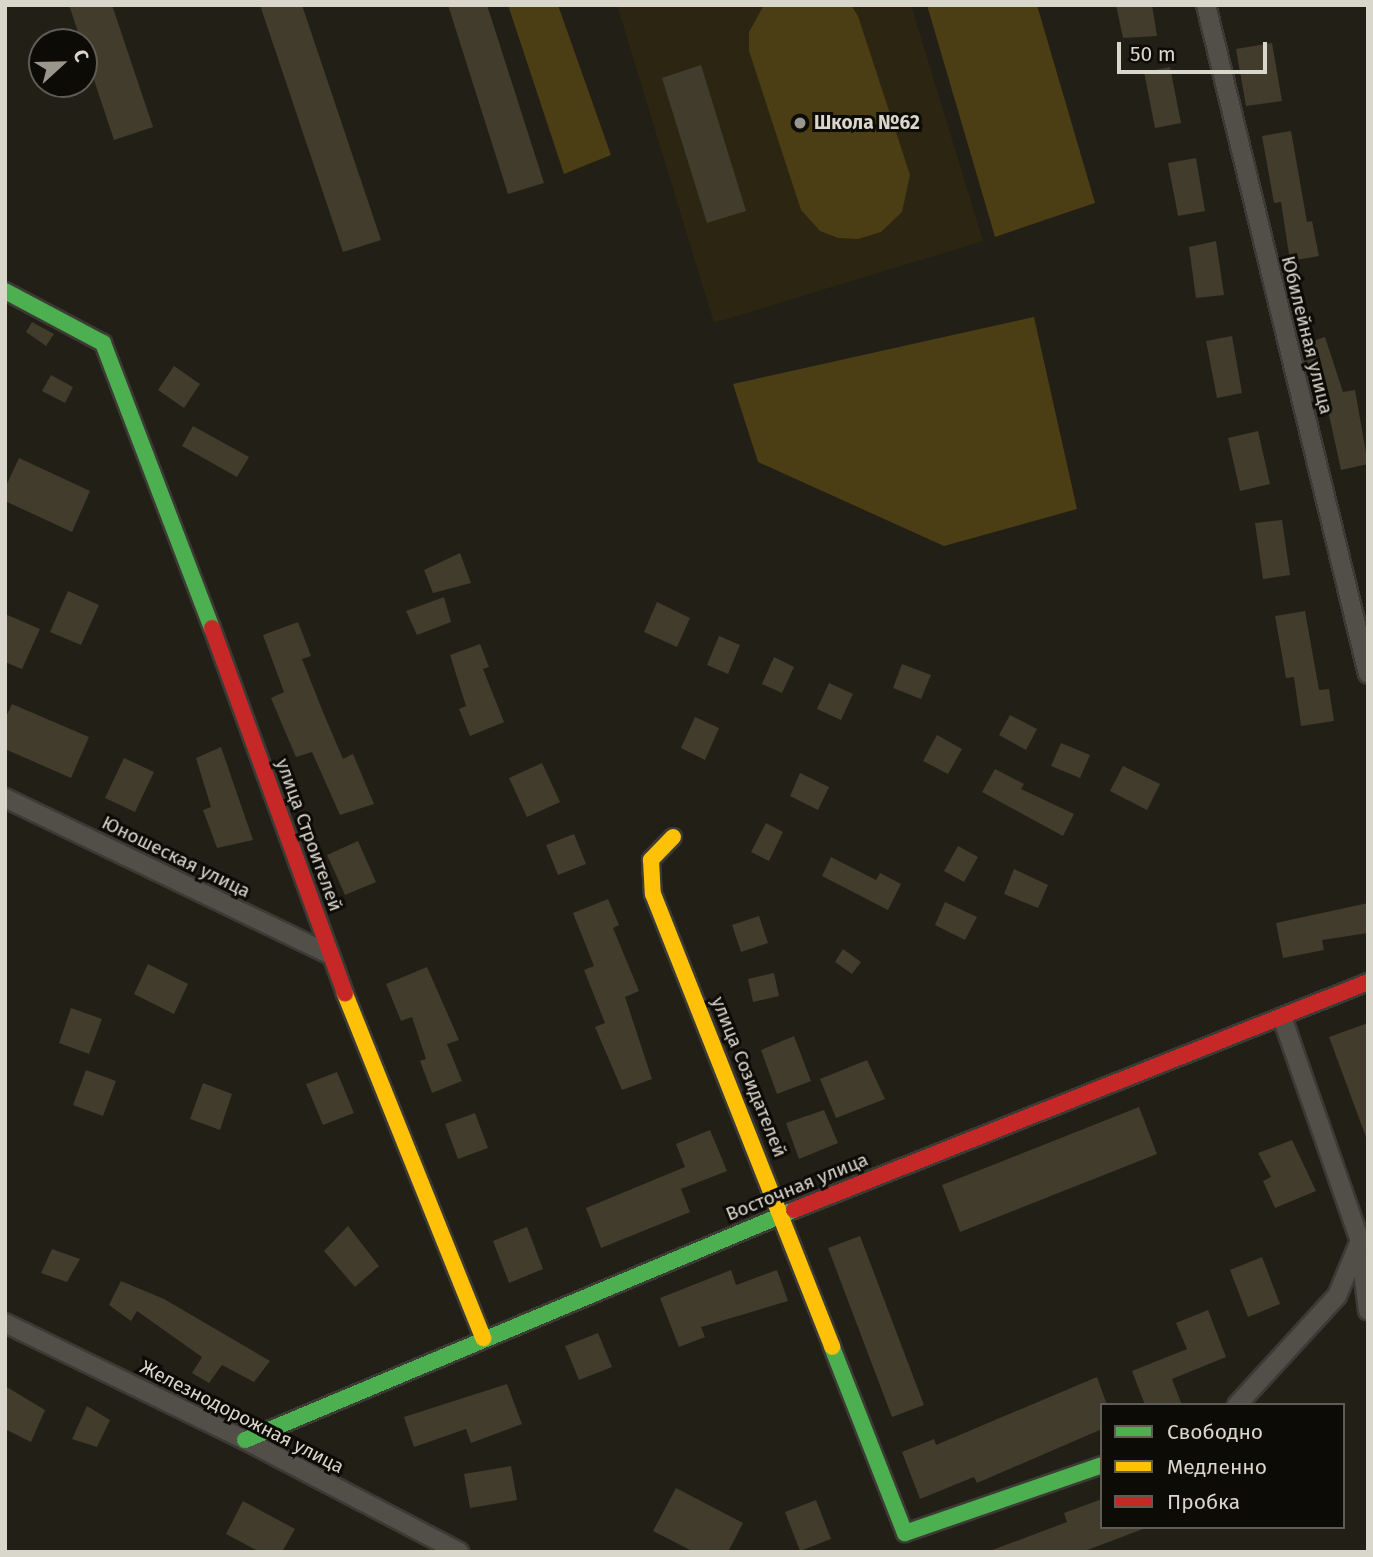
<!DOCTYPE html>
<meta charset="utf-8">
<style>
body{margin:0}
#map{position:relative;width:1373px;height:1557px;overflow:hidden;background:#221f17;font-family:"Fira Sans",sans-serif}
div>[style]{position:absolute}
.built>*{inset:0;background:#2c2511}
.green>*{inset:0;background:#4b3d14}
.building>*{inset:0;background:#413c2c}
.roads{filter:drop-shadow(2px 0 #3c3a34) drop-shadow(-2px 0 #3c3a34) drop-shadow(0 2px #3c3a34) drop-shadow(0 -2px #3c3a34)}
.street>*{height:18px;margin:-9px;padding:0 9px;transform-origin:9px;border-radius:9px;background:#524f49}
.fast>*{height:16px;margin:-8px;padding:0 8px;transform-origin:8px;border-radius:8px;background:#4caf50}
.slow>*{height:16px;margin:-8px;padding:0 8px;transform-origin:8px;border-radius:8px;background:#ffc107}
.jam>*{height:16px;margin:-8px;padding:0 8px;transform-origin:8px;border-radius:8px;background:#c62828}
.dots>*{width:19px;height:19px;translate:-50% -50%;box-sizing:border-box;border:4px solid #0d0b06;border-radius:50%}
span{translate:-50% -50%;white-space:nowrap;text-align:center;line-height:1.15;-webkit-text-stroke:6px #0d0b06;paint-order:stroke}
.poi-label{font-size:19px;color:#d9d6cc;font-weight:700}
.left{translate:0 -50%;text-align:left}
.street-label{font-size:19px;color:#d9d6cc}
.frame{position:absolute;inset:0;border:7px solid #d9d6cc;pointer-events:none}
.legend{position:absolute;left:1100px;top:1403px;width:245px;height:126px;box-sizing:border-box;background:#0d0b06;border:2px solid #5f5c55;margin:0;padding:9px 12px;list-style:none;font-size:21px;color:#d9d6cc}
.legend li{display:flex;align-items:center;gap:14px;height:35px}
.legend b{width:35px;border:2px solid #5f5c55}
.north{position:absolute;left:28px;top:28px;width:70px;height:70px;box-sizing:border-box;background:#0d0b06;border:2px solid #5f5c55;border-radius:50%;rotate:68deg;font-size:19px;font-weight:700;line-height:28px;text-align:center;color:#d9d6cc}
.north::after{content:'';display:block;margin:auto;width:24px;height:32px;background:#99968d;clip-path:polygon(50% 0,100% 100%,50% 72%,0 100%)}
.scale{position:absolute;left:1117px;top:42px;width:150px;height:32px;box-sizing:border-box;border:4px solid #d9d6cc;border-top:0;padding-left:9px;font-size:21px;line-height:24px;white-space:nowrap;color:#d9d6cc;-webkit-text-stroke:5px #0d0b06;paint-order:stroke}
</style>
<div id="map">
<div class="built">
<i style="clip-path:polygon(617px 5px,911px 5px,983px 241px,714px 323px)"></i>
</div>
<div class="green">
<i style="clip-path:polygon(508px 5px,558px 5px,611px 155px,564px 174px)"></i>
<i style="clip-path:polygon(764px 5px,851px 5px,858px 16px,910px 175px,902px 212px,881px 232px,858px 239px,838px 238px,820px 231px,801px 210px,749px 51px,749px 32px)"></i>
<i style="clip-path:polygon(927px 5px,1037px 5px,1095px 203px,995px 237px)"></i>
<i style="clip-path:polygon(1034px 317px,1077px 509px,944px 546px,758px 462px,733px 384px)"></i>
</div>
<div class="building">
<i style="clip-path:polygon(69px 5px,112px 5px,153px 127px,114px 140px)"></i>
<i style="clip-path:polygon(260px 5px,302px 5px,381px 240px,343px 252px)"></i>
<i style="clip-path:polygon(448px 5px,487px 5px,544px 183px,508px 194px)"></i>
<i style="clip-path:polygon(1116px 5px,1152px 5px,1157px 36px,1123px 38px)"></i>
<i style="clip-path:polygon(1272px 43px,1282px 101px,1246px 106px,1236px 49px)"></i>
<i style="clip-path:polygon(701px 65px,746px 211px,707px 223px,662px 78px)"></i>
<i style="clip-path:polygon(1170px 67px,1181px 123px,1155px 128px,1144px 72px)"></i>
<i style="clip-path:polygon(1291px 131px,1307px 222px,1312px 221px,1319px 256px,1290px 261px,1281px 202px,1274px 203px,1262px 136px)"></i>
<i style="clip-path:polygon(1196px 158px,1205px 211px,1178px 216px,1168px 163px)"></i>
<i style="clip-path:polygon(1216px 241px,1224px 295px,1196px 298px,1189px 247px)"></i>
<i style="clip-path:polygon(32px 322px,54px 334px,46px 346px,26px 332px)"></i>
<i style="clip-path:polygon(1232px 336px,1242px 393px,1217px 398px,1206px 341px)"></i>
<i style="clip-path:polygon(1325px 337px,1343px 392px,1355px 390px,1368px 464px,1341px 470px,1322px 383px,1311px 387px,1300px 345px)"></i>
<i style="clip-path:polygon(174px 366px,200px 384px,184px 408px,158px 390px)"></i>
<i style="clip-path:polygon(51px 375px,73px 387px,65px 403px,42px 391px)"></i>
<i style="clip-path:polygon(193px 426px,249px 457px,237px 477px,182px 446px)"></i>
<i style="clip-path:polygon(1258px 431px,1270px 484px,1240px 491px,1228px 438px)"></i>
<i style="clip-path:polygon(19px 458px,90px 491px,72px 532px,5px 501px,5px 488px)"></i>
<i style="clip-path:polygon(1282px 520px,1290px 575px,1263px 579px,1255px 523px)"></i>
<i style="clip-path:polygon(460px 553px,471px 583px,433px 593px,424px 570px)"></i>
<i style="clip-path:polygon(68px 591px,99px 605px,81px 645px,50px 632px)"></i>
<i style="clip-path:polygon(444px 597px,451px 622px,417px 635px,406px 611px)"></i>
<i style="clip-path:polygon(657px 602px,690px 618px,677px 647px,644px 632px)"></i>
<i style="clip-path:polygon(1305px 611px,1319px 690px,1329px 689px,1334px 721px,1301px 726px,1294px 677px,1286px 678px,1275px 616px)"></i>
<i style="clip-path:polygon(5px 614px,40px 629px,22px 669px,5px 662px)"></i>
<i style="clip-path:polygon(298px 622px,311px 656px,302px 659px,323px 712px,343px 759px,353px 754px,374px 804px,340px 815px,312px 752px,296px 757px,284px 729px,271px 698px,284px 692px,263px 635px)"></i>
<i style="clip-path:polygon(719px 636px,740px 645px,728px 674px,707px 665px)"></i>
<i style="clip-path:polygon(480px 644px,489px 667px,483px 669px,504px 722px,470px 736px,459px 709px,466px 706px,450px 655px)"></i>
<i style="clip-path:polygon(774px 657px,794px 667px,782px 693px,762px 684px)"></i>
<i style="clip-path:polygon(902px 664px,931px 675px,921px 699px,893px 688px)"></i>
<i style="clip-path:polygon(829px 683px,853px 694px,841px 720px,817px 709px)"></i>
<i style="clip-path:polygon(12px 704px,89px 737px,71px 778px,5px 749px,5px 719px)"></i>
<i style="clip-path:polygon(1010px 715px,1037px 729px,1026px 750px,999px 735px)"></i>
<i style="clip-path:polygon(695px 717px,719px 728px,705px 760px,681px 748px)"></i>
<i style="clip-path:polygon(937px 735px,962px 749px,948px 774px,923px 761px)"></i>
<i style="clip-path:polygon(1061px 743px,1090px 755px,1080px 778px,1051px 766px)"></i>
<i style="clip-path:polygon(221px 747px,253px 840px,217px 848px,203px 810px,211px 807px,196px 758px)"></i>
<i style="clip-path:polygon(124px 758px,154px 772px,135px 812px,105px 798px)"></i>
<i style="clip-path:polygon(542px 763px,560px 802px,527px 817px,509px 778px)"></i>
<i style="clip-path:polygon(1123px 766px,1160px 784px,1147px 810px,1110px 791px)"></i>
<i style="clip-path:polygon(995px 769px,1024px 784px,1021px 789px,1074px 814px,1063px 836px,982px 792px)"></i>
<i style="clip-path:polygon(800px 773px,829px 787px,818px 810px,790px 796px)"></i>
<i style="clip-path:polygon(766px 823px,783px 832px,769px 861px,751px 852px)"></i>
<i style="clip-path:polygon(574px 834px,586px 864px,558px 875px,546px 845px)"></i>
<i style="clip-path:polygon(358px 841px,376px 882px,345px 895px,327px 855px)"></i>
<i style="clip-path:polygon(958px 846px,978px 857px,964px 882px,944px 871px)"></i>
<i style="clip-path:polygon(831px 857px,876px 880px,880px 873px,901px 884px,888px 910px,822px 876px)"></i>
<i style="clip-path:polygon(1014px 869px,1048px 885px,1038px 908px,1004px 894px)"></i>
<i style="clip-path:polygon(608px 899px,619px 925px,613px 928px,639px 991px,625px 997px,652px 1079px,622px 1090px,595px 1027px,605px 1023px,584px 970px,594px 966px,573px 913px)"></i>
<i style="clip-path:polygon(945px 902px,977px 917px,965px 940px,935px 925px)"></i>
<i style="clip-path:polygon(1368px 903px,1368px 933px,1322px 940px,1324px 950px,1283px 958px,1276px 923px)"></i>
<i style="clip-path:polygon(759px 916px,768px 943px,741px 952px,732px 925px)"></i>
<i style="clip-path:polygon(843px 949px,861px 962px,852px 974px,835px 962px)"></i>
<i style="clip-path:polygon(148px 964px,188px 984px,174px 1014px,134px 994px)"></i>
<i style="clip-path:polygon(427px 967px,459px 1040px,447px 1044px,462px 1081px,432px 1093px,420px 1061px,426px 1059px,412px 1017px,401px 1021px,386px 984px)"></i>
<i style="clip-path:polygon(774px 973px,779px 996px,753px 1002px,748px 979px)"></i>
<i style="clip-path:polygon(71px 1008px,102px 1019px,89px 1054px,59px 1043px)"></i>
<i style="clip-path:polygon(1368px 1023px,1368px 1136px,1366px 1137px,1329px 1037px)"></i>
<i style="clip-path:polygon(794px 1036px,811px 1081px,777px 1094px,761px 1050px)"></i>
<i style="clip-path:polygon(867px 1060px,885px 1099px,836px 1118px,820px 1079px)"></i>
<i style="clip-path:polygon(86px 1070px,116px 1081px,103px 1116px,73px 1105px)"></i>
<i style="clip-path:polygon(337px 1072px,354px 1113px,323px 1125px,306px 1084px)"></i>
<i style="clip-path:polygon(203px 1083px,232px 1094px,220px 1130px,190px 1119px)"></i>
<i style="clip-path:polygon(1139px 1107px,1157px 1154px,960px 1232px,942px 1185px)"></i>
<i style="clip-path:polygon(824px 1110px,838px 1143px,799px 1159px,786px 1123px)"></i>
<i style="clip-path:polygon(475px 1113px,488px 1148px,458px 1159px,445px 1124px)"></i>
<i style="clip-path:polygon(710px 1130px,727px 1171px,681px 1189px,690px 1212px,601px 1248px,586px 1208px,685px 1167px,676px 1144px)"></i>
<i style="clip-path:polygon(1292px 1140px,1316px 1191px,1275px 1208px,1263px 1181px,1271px 1177px,1258px 1153px)"></i>
<i style="clip-path:polygon(348px 1226px,379px 1266px,355px 1287px,324px 1251px)"></i>
<i style="clip-path:polygon(527px 1227px,543px 1269px,509px 1283px,493px 1241px)"></i>
<i style="clip-path:polygon(860px 1236px,924px 1405px,892px 1417px,828px 1248px)"></i>
<i style="clip-path:polygon(52px 1249px,80px 1259px,67px 1282px,41px 1273px)"></i>
<i style="clip-path:polygon(1262px 1257px,1280px 1304px,1248px 1317px,1230px 1270px)"></i>
<i style="clip-path:polygon(731px 1270px,736px 1285px,777px 1270px,788px 1301px,701px 1327px,705px 1337px,679px 1347px,660px 1298px)"></i>
<i style="clip-path:polygon(121px 1281px,164px 1299px,270px 1361px,254px 1382px,222px 1365px,209px 1383px,192px 1373px,202px 1357px,137px 1311px,131px 1321px,109px 1305px)"></i>
<i style="clip-path:polygon(1208px 1310px,1226px 1357px,1172px 1379px,1182px 1405px,1145px 1405px,1132px 1371px,1187px 1349px,1176px 1323px)"></i>
<i style="clip-path:polygon(598px 1333px,612px 1367px,579px 1380px,565px 1346px)"></i>
<i style="clip-path:polygon(1097px 1377px,1107px 1405px,1102px 1405px,1102px 1429px,977px 1483px,974px 1477px,920px 1499px,902px 1452px,934px 1439px,936px 1445px)"></i>
<i style="clip-path:polygon(507px 1384px,522px 1424px,471px 1443px,466px 1429px,414px 1447px,404px 1417px)"></i>
<i style="clip-path:polygon(5px 1386px,45px 1410px,31px 1442px,5px 1429px)"></i>
<i style="clip-path:polygon(87px 1406px,110px 1420px,97px 1447px,72px 1439px)"></i>
<i style="clip-path:polygon(511px 1466px,517px 1500px,470px 1508px,464px 1474px)"></i>
<i style="clip-path:polygon(676px 1488px,743px 1523px,728px 1552px,694px 1552px,653px 1531px)"></i>
<i style="clip-path:polygon(1102px 1499px,1102px 1527px,1143px 1529px,1082px 1552px,987px 1552px,1067px 1522px,1064px 1513px)"></i>
<i style="clip-path:polygon(816px 1500px,831px 1539px,800px 1551px,785px 1512px)"></i>
<i style="clip-path:polygon(243px 1501px,295px 1529px,282px 1552px,260px 1552px,226px 1534px)"></i>
</div>
<div class="roads">
<div class="street">
<i style="left:1206px;top:5px;width:688px;rotate:76.39deg"></i>
<i style="left:5px;top:798px;width:360px;rotate:25.7deg"></i>
<i style="left:1360px;top:1245px;width:66px;rotate:83.1deg"></i>
<i style="left:5px;top:1323px;width:267px;rotate:26deg"></i>
<i style="left:245px;top:1440px;width:242px;rotate:27.6deg"></i>
<i style="left:1237px;top:1405px;width:148px;rotate:-47.5deg"></i>
<i style="left:1337px;top:1296px;width:60px;rotate:-67.3deg"></i>
<i style="left:1360px;top:1241px;width:237px;rotate:-109.2deg"></i>
</div>
<div class="fast">
<i style="left:5px;top:291px;width:111px;rotate:28deg"></i>
<i style="left:103px;top:343px;width:305px;rotate:69.1deg"></i>
<i style="left:832px;top:1347px;width:200px;rotate:68.6deg"></i>
<i style="left:905px;top:1533px;width:208px;rotate:-19deg"></i>
<i style="left:245px;top:1440px;width:595px;rotate:-22.73deg"></i>
</div>
<div class="slow">
<i style="left:673px;top:837px;width:32px;rotate:134deg"></i>
<i style="left:651px;top:860px;width:34px;rotate:87deg"></i>
<i style="left:653px;top:894px;width:487px;rotate:68.4deg"></i>
<i style="left:345px;top:994px;width:371px;rotate:68.1deg"></i>
</div>
<div class="jam">
<i style="left:212px;top:628px;width:389px;rotate:70deg"></i>
<i style="left:794px;top:1210px;width:618px;rotate:-21.66deg"></i>
</div>
</div>
<div class="dots">
<i style="left:800px;top:123px;background:#99968d"></i>
</div>
<div class="poi-label">
<span class="left" style="left:814px;top:123px">Школа №62</span>
</div>
<div class="street-label">
<span style="left:1307px;top:335px;rotate:76deg">Юбилейная улица</span>
<span style="left:309px;top:835px;rotate:70deg">улица Строителей</span>
<span style="left:176px;top:857px;rotate:26deg">Юношеская улица</span>
<span style="left:749px;top:1077px;rotate:68deg">улица Созидателей</span>
<span style="left:797px;top:1187px;rotate:-22deg">Восточная улица</span>
<span style="left:242px;top:1417px;rotate:27deg">Железнодорожная улица</span>
</div>
<div class="frame"></div>
<ul class="legend">
<li><b style="height:9px;background:#4caf50"></b>Свободно</li>
<li><b style="height:9px;background:#ffc107"></b>Медленно</li>
<li><b style="height:9px;background:#c62828"></b>Пробка</li>
</ul>
<div class="north">С</div>
<div class="scale">50 m</div>
</div>
